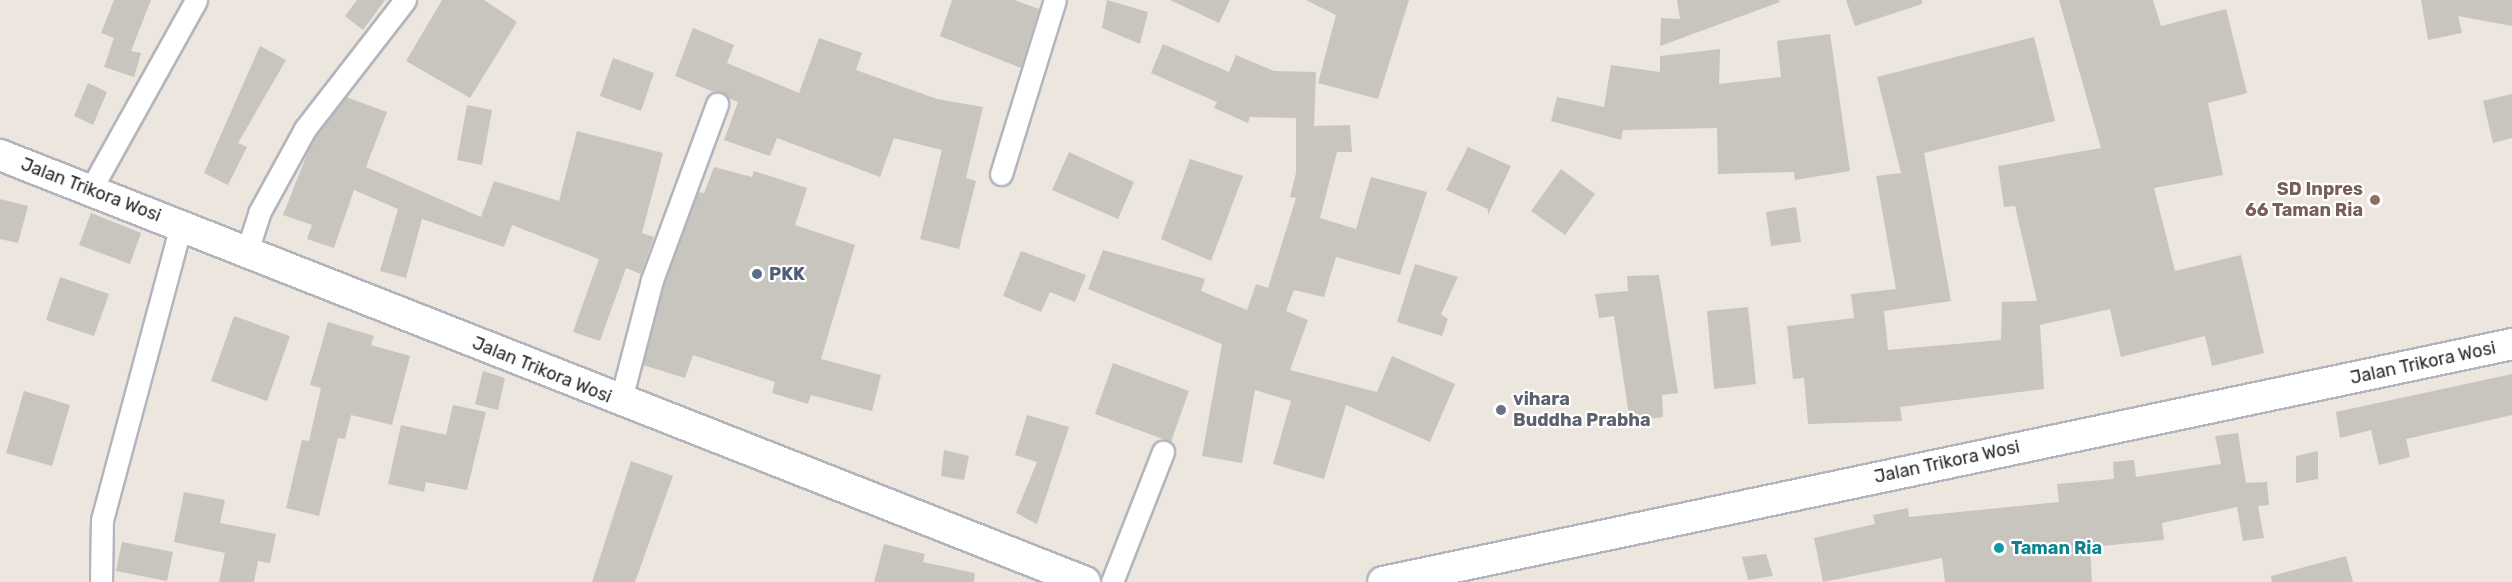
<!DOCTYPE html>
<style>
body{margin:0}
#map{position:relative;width:2512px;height:582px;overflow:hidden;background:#ece6df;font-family:Rubik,sans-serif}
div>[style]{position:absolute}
.building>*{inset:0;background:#c8c4be}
.roads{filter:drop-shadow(2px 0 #b3b5be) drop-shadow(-2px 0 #b3b5be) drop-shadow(0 2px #b3b5be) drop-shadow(0 -2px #b3b5be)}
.street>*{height:21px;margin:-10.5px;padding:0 10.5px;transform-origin:10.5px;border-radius:10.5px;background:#fff}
.secondary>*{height:30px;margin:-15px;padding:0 15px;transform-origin:15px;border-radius:15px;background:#fff}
.dots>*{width:16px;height:16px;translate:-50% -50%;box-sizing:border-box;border:3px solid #fff;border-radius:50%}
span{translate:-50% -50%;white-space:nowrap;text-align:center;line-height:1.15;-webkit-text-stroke:4.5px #fff;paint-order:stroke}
.street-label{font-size:18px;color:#2c2c2c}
.education-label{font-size:18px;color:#785e54;font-weight:700}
.right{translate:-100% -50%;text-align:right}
.service-label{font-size:18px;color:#4e5e75;font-weight:700}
.left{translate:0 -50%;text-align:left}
.worship-label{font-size:18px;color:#5b616d;font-weight:700}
.culture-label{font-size:18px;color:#0d838f;font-weight:700}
</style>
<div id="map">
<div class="building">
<i style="clip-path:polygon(114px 0,151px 0,131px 51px,141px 53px,134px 77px,104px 67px,114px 38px,101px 33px)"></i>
<i style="clip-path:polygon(357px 0,385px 0,363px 30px,345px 16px)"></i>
<i style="clip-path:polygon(442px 0,484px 0,517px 22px,470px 98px,406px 61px)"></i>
<i style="clip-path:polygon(952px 0,1014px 0,1039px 9px,1021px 68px,940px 36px)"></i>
<i style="clip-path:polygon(1107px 0,1148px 12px,1140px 44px,1102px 28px)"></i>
<i style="clip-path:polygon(1170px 0,1230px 0,1219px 23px)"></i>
<i style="clip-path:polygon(1306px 0,1409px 0,1378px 99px,1318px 83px,1336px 15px)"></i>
<i style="clip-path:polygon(1677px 0,1779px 0,1780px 2px,1660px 46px,1661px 18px,1680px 19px)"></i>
<i style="clip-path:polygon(1846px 0,1922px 0,1922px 4px,1855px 26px)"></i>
<i style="clip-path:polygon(2059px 0,2153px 0,2161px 26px,2226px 9px,2247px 93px,2208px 103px,2223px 175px,2154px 188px,2175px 271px,2241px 255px,2264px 353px,2212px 366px,2205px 336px,2121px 357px,2110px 309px,2040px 325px,2044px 389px,1900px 407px,1902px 421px,1808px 424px,1804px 378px,1793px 379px,1787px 326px,1854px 318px,1851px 294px,1896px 289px,1876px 176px,1901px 173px,1877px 77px,2034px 37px,2055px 121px,1924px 153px,1951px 301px,1884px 311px,1888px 350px,2001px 340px,2002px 302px,2037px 301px,2015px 206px,2004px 207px,1998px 166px,2101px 148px)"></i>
<i style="clip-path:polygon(2421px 0,2512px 0,2512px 26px,2458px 16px,2462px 33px,2428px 40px)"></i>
<i style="clip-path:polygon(693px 28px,734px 45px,727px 63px,799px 93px,819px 38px,862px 53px,856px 70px,937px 99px,983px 107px,966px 178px,976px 181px,959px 249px,920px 239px,942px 150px,894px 138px,880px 177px,777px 138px,770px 156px,724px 140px,738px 102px,675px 76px)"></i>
<i style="clip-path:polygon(1830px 34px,1850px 171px,1795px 180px,1794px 172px,1718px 174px,1717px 128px,1623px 130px,1621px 140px,1551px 121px,1557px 97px,1604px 107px,1611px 65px,1660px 72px,1660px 56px,1720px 49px,1719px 84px,1781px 77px,1777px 41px)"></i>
<i style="clip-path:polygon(1163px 44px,1229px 72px,1236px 55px,1274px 71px,1316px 72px,1314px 126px,1350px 125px,1352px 152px,1337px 152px,1320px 218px,1356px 229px,1371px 177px,1427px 192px,1400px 275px,1336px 257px,1324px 297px,1294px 290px,1286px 311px,1308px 320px,1290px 370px,1377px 392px,1392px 356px,1455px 384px,1430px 442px,1346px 405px,1324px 479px,1273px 464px,1291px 401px,1255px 390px,1242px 463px,1202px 456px,1222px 344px,1088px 289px,1103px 250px,1205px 279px,1201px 291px,1247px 310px,1256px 284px,1268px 288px,1296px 198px,1290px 197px,1296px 173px,1296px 118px,1250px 117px,1248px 123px,1214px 108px,1217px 102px,1151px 73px)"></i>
<i style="clip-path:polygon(260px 46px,286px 60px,238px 143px,247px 147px,228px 185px,204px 173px)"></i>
<i style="clip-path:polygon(613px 58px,654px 73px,641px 111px,600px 96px)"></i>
<i style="clip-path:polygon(88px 83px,107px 92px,93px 125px,74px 116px)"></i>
<i style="clip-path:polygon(2512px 94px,2512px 138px,2493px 143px,2483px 101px)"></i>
<i style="clip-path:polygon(346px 97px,387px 112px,366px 167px,481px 217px,494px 181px,559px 201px,577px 131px,663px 153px,642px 233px,654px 237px,641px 274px,626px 268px,600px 341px,573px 332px,599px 259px,512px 225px,504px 247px,422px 219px,406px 278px,380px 271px,398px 209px,354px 190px,334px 248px,307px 239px,312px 225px,283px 215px,311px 144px)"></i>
<i style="clip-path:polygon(467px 105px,492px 110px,482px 165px,457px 160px)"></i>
<i style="clip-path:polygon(1468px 147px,1511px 166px,1488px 215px,1488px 209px,1446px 190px)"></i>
<i style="clip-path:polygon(1069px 152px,1134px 182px,1118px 219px,1052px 190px)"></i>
<i style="clip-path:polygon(1190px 159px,1243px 176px,1211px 261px,1161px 239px)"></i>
<i style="clip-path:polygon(714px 167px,752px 177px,754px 171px,807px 188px,795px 225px,855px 245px,821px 359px,881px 375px,872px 411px,811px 395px,808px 404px,772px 393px,775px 382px,693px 355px,685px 378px,643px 365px,664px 284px,698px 192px,704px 193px)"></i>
<i style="clip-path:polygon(1561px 169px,1595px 194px,1565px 235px,1531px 211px)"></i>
<i style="clip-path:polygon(0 199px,28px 206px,18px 243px,0 239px)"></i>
<i style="clip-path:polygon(1796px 207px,1801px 242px,1771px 246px,1766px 212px)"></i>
<i style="clip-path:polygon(91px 213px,141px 233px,130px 264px,79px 245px)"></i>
<i style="clip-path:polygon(1021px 251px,1086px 275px,1075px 302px,1050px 292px,1041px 312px,1003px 296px)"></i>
<i style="clip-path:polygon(1415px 264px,1458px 277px,1441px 314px,1448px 319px,1442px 336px,1397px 322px)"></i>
<i style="clip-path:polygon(1659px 275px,1678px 393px,1662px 395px,1663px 417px,1630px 422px,1614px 316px,1599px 318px,1595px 294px,1628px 291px,1627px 276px)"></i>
<i style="clip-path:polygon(60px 277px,109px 294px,94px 336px,46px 320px)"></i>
<i style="clip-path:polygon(1748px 307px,1756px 384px,1714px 389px,1707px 311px)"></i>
<i style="clip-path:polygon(234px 316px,290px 336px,267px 401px,211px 381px)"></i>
<i style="clip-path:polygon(328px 322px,374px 336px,371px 345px,410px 356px,392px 425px,351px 415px,345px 439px,338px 438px,319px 516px,286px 508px,302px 440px,309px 441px,321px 388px,310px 385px)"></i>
<i style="clip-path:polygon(1113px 363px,1189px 391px,1171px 442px,1095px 414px)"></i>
<i style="clip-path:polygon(483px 371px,505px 378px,498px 410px,475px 404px)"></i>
<i style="clip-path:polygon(2512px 374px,2512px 415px,2406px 439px,2410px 457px,2379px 465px,2371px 430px,2340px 438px,2336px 412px)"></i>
<i style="clip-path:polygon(24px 391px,70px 405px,52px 466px,6px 453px)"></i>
<i style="clip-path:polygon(453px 405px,486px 412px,467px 490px,426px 482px,424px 492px,388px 484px,401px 425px,446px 435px)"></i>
<i style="clip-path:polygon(1027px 415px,1069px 427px,1037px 524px,1016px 513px,1037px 462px,1015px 455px)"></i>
<i style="clip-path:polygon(2238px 433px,2246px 483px,2267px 482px,2269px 505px,2258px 506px,2264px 538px,2243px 541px,2237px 507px,2162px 523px,2164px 540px,2090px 547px,2092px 582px,1945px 582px,1942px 558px,1823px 582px,1814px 538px,1875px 524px,1873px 515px,1908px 508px,1909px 517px,2059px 502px,2057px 484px,2114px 479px,2113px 462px,2134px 460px,2136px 477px,2221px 464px,2215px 436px)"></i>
<i style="clip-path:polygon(944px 450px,969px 456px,964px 480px,941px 476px)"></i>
<i style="clip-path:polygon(2318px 451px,2318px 479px,2296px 483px,2296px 456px)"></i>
<i style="clip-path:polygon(631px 461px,673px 476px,635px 582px,592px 582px)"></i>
<i style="clip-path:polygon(184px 492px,225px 500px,220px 523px,276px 534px,270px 563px,258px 561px,254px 582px,219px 582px,225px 553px,174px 542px)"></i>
<i style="clip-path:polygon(122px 542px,173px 552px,167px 581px,116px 571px)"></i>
<i style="clip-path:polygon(884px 544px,925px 554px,923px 562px,975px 573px,974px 582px,874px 582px)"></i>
<i style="clip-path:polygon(1766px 554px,1773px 576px,1748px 580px,1742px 557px)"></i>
<i style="clip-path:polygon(2346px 556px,2353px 582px,2272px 582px,2271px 576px)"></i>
</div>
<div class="roads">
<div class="street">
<i style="left:1001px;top:174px;width:182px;rotate:-72.8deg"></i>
<i style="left:91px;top:189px;width:216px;rotate:-60.9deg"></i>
<i style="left:247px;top:251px;width:40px;rotate:-72deg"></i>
<i style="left:259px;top:213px;width:96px;rotate:-61.3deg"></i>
<i style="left:305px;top:129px;width:163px;rotate:-52.2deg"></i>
<i style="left:620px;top:403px;width:127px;rotate:-75.4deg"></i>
<i style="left:652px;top:280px;width:188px;rotate:-69.7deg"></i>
<i style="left:101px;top:582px;width:62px;rotate:-89.1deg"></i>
<i style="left:102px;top:520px;width:305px;rotate:-75deg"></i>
<i style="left:1112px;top:582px;width:140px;rotate:-68.6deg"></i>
</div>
<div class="secondary">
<i style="left:0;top:155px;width:1166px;rotate:21.48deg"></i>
<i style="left:1383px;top:582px;width:1154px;rotate:-11.9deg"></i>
</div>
</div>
<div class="dots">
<i style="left:2375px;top:200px;background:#8d6e63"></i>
<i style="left:757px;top:274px;background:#5c6f8a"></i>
<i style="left:1501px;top:410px;background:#6b7280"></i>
<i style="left:1999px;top:548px;background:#0f9aa8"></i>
</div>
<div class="street-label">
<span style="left:91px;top:190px;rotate:21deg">Jalan Trikora Wosi</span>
<span style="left:2423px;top:363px;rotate:-12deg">Jalan Trikora Wosi</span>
<span style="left:542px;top:370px;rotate:22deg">Jalan Trikora Wosi</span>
<span style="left:1947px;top:462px;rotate:-12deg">Jalan Trikora Wosi</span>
</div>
<div class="education-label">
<span class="right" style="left:2363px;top:200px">SD Inpres<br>66 Taman Ria</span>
</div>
<div class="service-label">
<span class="left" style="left:769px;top:274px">PKK</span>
</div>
<div class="worship-label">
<span class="left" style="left:1513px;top:410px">vihara<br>Buddha Prabha</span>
</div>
<div class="culture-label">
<span class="left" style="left:2011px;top:548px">Taman Ria</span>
</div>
</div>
